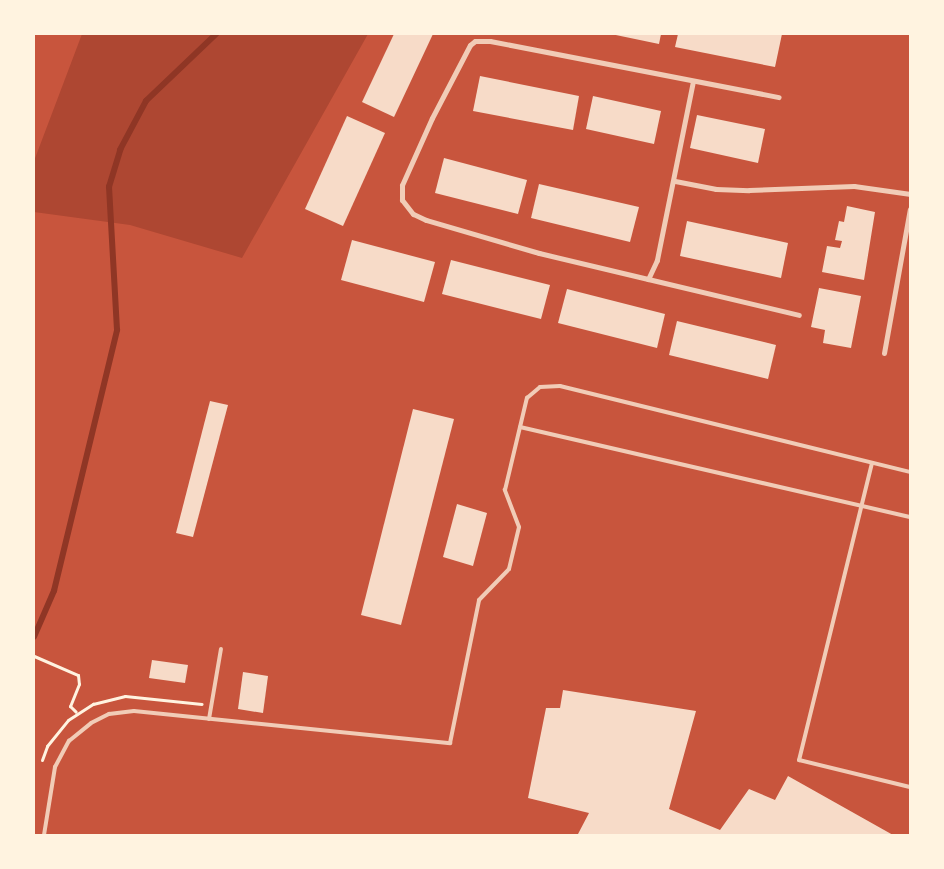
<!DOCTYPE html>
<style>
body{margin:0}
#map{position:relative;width:944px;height:869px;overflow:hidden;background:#c8553d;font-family:Quicksand,sans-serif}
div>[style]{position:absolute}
.green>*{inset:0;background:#ae4732}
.stream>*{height:5.5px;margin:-2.75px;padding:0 2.75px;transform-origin:2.75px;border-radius:2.75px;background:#8f3625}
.building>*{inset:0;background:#f7dbc8}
.path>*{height:3px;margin:-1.5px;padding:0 1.5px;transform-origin:1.5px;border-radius:1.5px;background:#fff3e0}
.service>*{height:4px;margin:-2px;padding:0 2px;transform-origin:2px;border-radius:2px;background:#f1ccb7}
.minor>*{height:5px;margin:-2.5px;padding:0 2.5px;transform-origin:2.5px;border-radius:2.5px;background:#f1ccb7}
span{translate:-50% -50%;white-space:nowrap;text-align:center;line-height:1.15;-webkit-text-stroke:4.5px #fff3e0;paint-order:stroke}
.frame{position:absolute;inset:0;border:35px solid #fff3e0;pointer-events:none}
</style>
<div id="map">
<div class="green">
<i style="clip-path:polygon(82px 34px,368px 34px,242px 258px,130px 225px,34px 212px,34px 161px)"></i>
</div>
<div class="stream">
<i style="left:34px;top:637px;width:50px;rotate:-66.5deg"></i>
<i style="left:54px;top:591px;width:268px;rotate:-76.4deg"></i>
<i style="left:117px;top:330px;width:143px;rotate:-93.2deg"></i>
<i style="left:109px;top:187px;width:39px;rotate:-73deg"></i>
<i style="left:120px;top:150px;width:55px;rotate:-62deg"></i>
<i style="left:146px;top:101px;width:97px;rotate:-43.7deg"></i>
</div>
<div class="building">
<i style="clip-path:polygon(394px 34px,433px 34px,394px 117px,362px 102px)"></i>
<i style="clip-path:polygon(611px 34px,661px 34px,659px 44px)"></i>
<i style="clip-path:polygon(678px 34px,782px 34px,775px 67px,675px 47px)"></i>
<i style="clip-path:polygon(480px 76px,579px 96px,573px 130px,473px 111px)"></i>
<i style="clip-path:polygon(593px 96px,661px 111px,654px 144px,586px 129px)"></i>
<i style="clip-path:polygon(697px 115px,765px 129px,758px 163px,690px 148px)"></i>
<i style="clip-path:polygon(347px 116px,385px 133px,343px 226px,305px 209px)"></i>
<i style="clip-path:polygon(444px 158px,527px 180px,518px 214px,435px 193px)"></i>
<i style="clip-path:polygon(539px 184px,639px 207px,630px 242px,531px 218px)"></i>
<i style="clip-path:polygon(847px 206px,875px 212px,864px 280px,822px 272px,827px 246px,840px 248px,842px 241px,835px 240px,839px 221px,844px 222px)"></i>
<i style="clip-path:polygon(687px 221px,788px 243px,781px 278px,680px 256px)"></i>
<i style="clip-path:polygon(352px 240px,435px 262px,424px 302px,341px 280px)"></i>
<i style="clip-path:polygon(451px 260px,550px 285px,541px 319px,442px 294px)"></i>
<i style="clip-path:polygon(819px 288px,861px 296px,851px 348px,823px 343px,825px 330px,811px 327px)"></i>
<i style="clip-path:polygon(567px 289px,665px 314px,657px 348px,558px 323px)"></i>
<i style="clip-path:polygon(677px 321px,776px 345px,768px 379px,669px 355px)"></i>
<i style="clip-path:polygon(210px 401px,228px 405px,193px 537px,176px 533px)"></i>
<i style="clip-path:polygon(413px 409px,454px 419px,401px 625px,361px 615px)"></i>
<i style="clip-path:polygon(457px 504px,487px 513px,473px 566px,443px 557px)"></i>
<i style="clip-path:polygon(152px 660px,188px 665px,185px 683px,149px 678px)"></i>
<i style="clip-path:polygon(243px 672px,268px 676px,263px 713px,238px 709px)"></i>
<i style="clip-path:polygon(563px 690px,696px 711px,669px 809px,720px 830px,749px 789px,775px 800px,788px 776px,893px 835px,578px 834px,589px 813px,528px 798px,546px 708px,560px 708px)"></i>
</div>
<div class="path">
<i style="left:34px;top:656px;width:48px;rotate:23.4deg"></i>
<i style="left:78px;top:675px;width:9px;rotate:84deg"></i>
<i style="left:79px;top:684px;width:24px;rotate:112deg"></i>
<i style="left:70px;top:706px;width:8px;rotate:45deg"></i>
<i style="left:42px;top:760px;width:15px;rotate:-70deg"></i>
<i style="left:47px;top:746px;width:33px;rotate:-51deg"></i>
<i style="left:68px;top:720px;width:30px;rotate:-33deg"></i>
<i style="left:93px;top:704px;width:33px;rotate:-14deg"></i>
<i style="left:125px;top:696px;width:77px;rotate:5.9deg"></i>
</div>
<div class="service">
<i style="left:520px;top:427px;width:400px;rotate:13deg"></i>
<i style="left:872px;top:463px;width:306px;rotate:103.8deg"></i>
<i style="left:799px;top:760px;width:114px;rotate:13.7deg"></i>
<i style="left:209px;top:719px;width:71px;rotate:-80.3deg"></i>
<i style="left:44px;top:835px;width:69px;rotate:-80.8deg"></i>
<i style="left:55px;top:767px;width:30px;rotate:-62deg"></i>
<i style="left:69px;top:741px;width:28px;rotate:-39deg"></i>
<i style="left:91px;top:723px;width:20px;rotate:-27deg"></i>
<i style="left:109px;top:714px;width:25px;rotate:-7deg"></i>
<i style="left:134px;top:711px;width:318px;rotate:5.8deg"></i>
<i style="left:450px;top:743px;width:146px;rotate:-78.5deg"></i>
<i style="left:479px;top:600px;width:43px;rotate:-45.9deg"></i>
<i style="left:509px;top:569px;width:43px;rotate:-76.6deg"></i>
<i style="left:519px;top:527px;width:40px;rotate:-111deg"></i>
<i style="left:505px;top:490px;width:95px;rotate:-76.6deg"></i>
<i style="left:527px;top:398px;width:17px;rotate:-40deg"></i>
<i style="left:540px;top:387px;width:20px;rotate:-3deg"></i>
<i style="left:560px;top:386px;width:360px;rotate:13.8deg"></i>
</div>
<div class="minor">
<i style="left:693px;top:81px;width:183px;rotate:101.4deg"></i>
<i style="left:657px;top:260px;width:21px;rotate:115deg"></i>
<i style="left:648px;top:279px;width:112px;rotate:-166.6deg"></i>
<i style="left:539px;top:253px;width:118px;rotate:-163.7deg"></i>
<i style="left:426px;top:220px;width:14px;rotate:-155deg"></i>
<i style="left:413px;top:214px;width:18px;rotate:-128deg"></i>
<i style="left:402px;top:200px;width:15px;rotate:-90deg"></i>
<i style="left:402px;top:185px;width:73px;rotate:-65.9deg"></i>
<i style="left:432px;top:118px;width:82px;rotate:-62.5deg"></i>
<i style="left:470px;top:45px;width:6px;rotate:-39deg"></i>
<i style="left:475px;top:41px;width:15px"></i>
<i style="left:490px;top:41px;width:294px;rotate:11deg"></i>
<i style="left:675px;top:181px;width:42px;rotate:11deg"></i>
<i style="left:716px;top:189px;width:33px;rotate:2deg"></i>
<i style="left:749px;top:190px;width:105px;rotate:-2.2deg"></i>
<i style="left:854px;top:186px;width:57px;rotate:8.1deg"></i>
<i style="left:648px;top:279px;width:155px;rotate:13.4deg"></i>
<i style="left:884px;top:353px;width:146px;rotate:-79.8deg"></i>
</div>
<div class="frame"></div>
</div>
